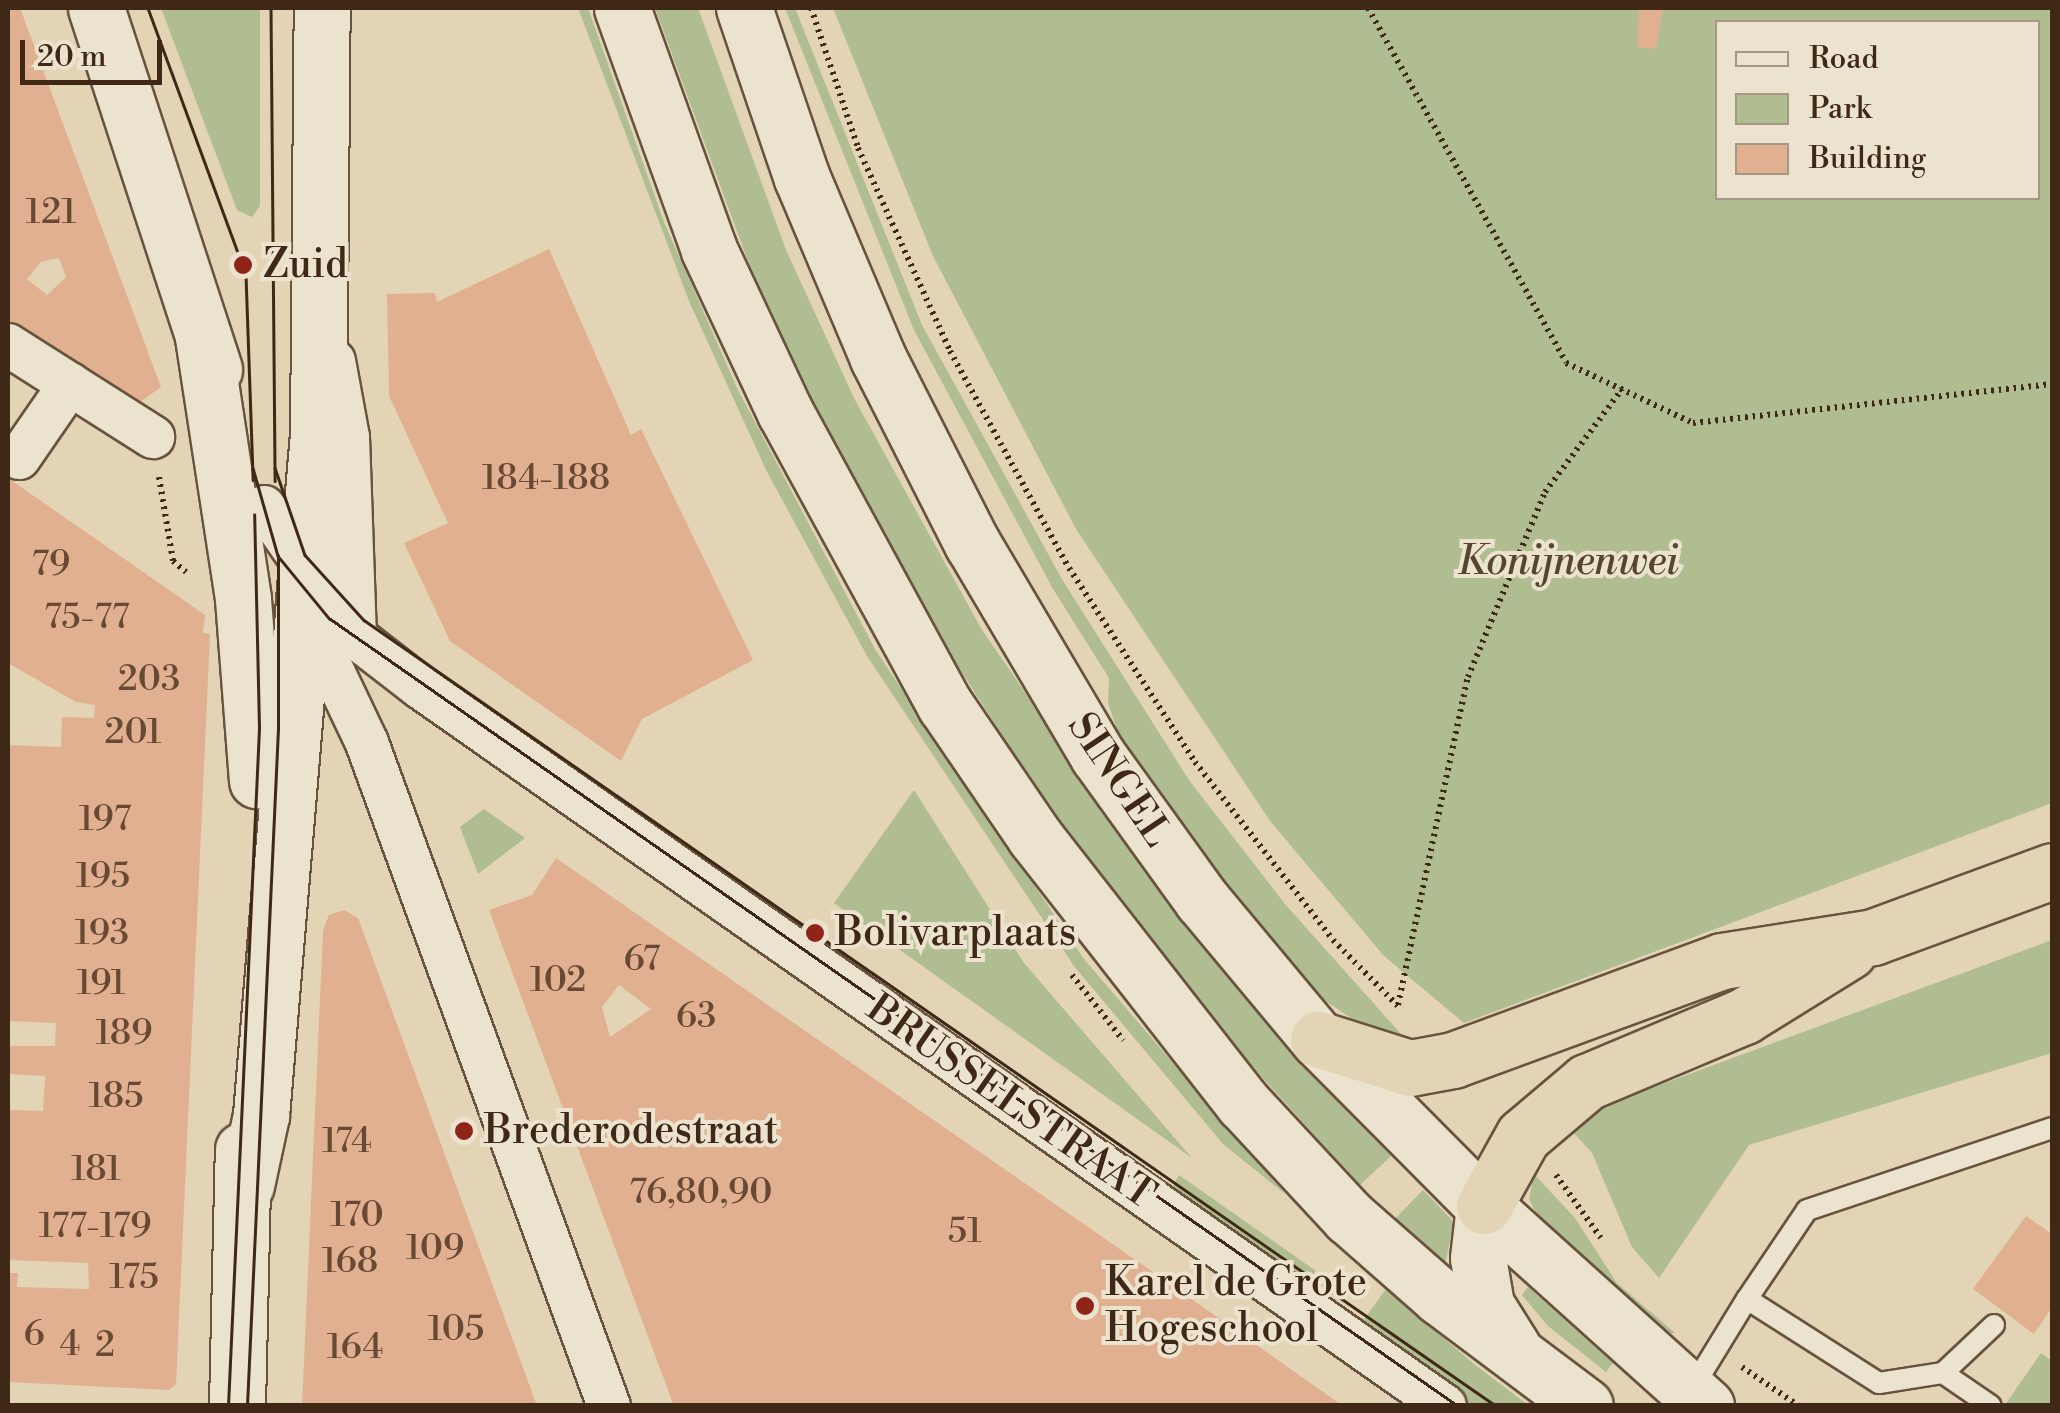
<!DOCTYPE html>
<style>
body{margin:0}
#map{position:relative;width:2060px;height:1413px;overflow:hidden;background:#e2d4b5;font-family:"Libre Bodoni",serif}
div>[style]{position:absolute}
.green>*{inset:0;background:#b0bd90}
.building>*{inset:0;background:#e1b090}
.path>*{height:6px;margin-top:-3px;transform-origin:0;background:repeating-linear-gradient(90deg,#3f2816 0 2.5px,transparent 0 7.5px)}
.roads{filter:drop-shadow(2px 0 #68533e) drop-shadow(-2px 0 #68533e) drop-shadow(0 2px #68533e) drop-shadow(0 -2px #68533e)}
.lane>*{height:20px;margin:-10px;padding:0 10px;transform-origin:10px;border-radius:10px;background:#ece3cf}
.street>*{height:42px;margin:-21px;padding:0 21px;transform-origin:21px;border-radius:21px;background:#ece3cf}
.secondary>*{height:55px;margin:-27.5px;padding:0 27.5px;transform-origin:27.5px;border-radius:27.5px;background:#ece3cf}
.highway>*{height:55px;margin:-27.5px;padding:0 27.5px;transform-origin:27.5px;border-radius:27.5px;background:#e2d4b5}
.tram>*{height:2.5px;margin:-1.25px;padding:0 1.25px;transform-origin:1.25px;border-radius:1.25px;background:#3f2816}
.dots>*{width:28px;height:28px;translate:-50% -50%;box-sizing:border-box;border:5px solid #ece3cf;border-radius:50%}
span{translate:-50% -50%;white-space:nowrap;text-align:center;line-height:1.15;-webkit-text-stroke:8px #ece3cf;paint-order:stroke}
.number-label{font-size:35px;color:#684a34}
.number-label span{-webkit-text-stroke-width:0}
.poi-label{font-size:40px;color:#3f2816}
.left{translate:0 -50%;text-align:left}
.park-label{font-size:40px;color:#56462e;font-style:italic}
.street-label{font-size:40px;color:#3f2816}
.frame{position:absolute;inset:0;border:10px solid #3f2816;pointer-events:none}
.legend{position:absolute;left:1715px;top:20px;width:325px;height:180px;box-sizing:border-box;background:#ece3cf;border:2px solid #a79885;margin:0;padding:12px 18px;list-style:none;font-size:30px;color:#3f2816}
.legend li{display:flex;align-items:center;gap:20px;height:50px}
.legend b{width:50px;border:2px solid #a79885}
.scale{position:absolute;left:20px;top:40px;width:142px;height:45px;box-sizing:border-box;border:5px solid #3f2816;border-top:0;padding-left:12px;font-size:30px;line-height:35px;white-space:nowrap;color:#3f2816;-webkit-text-stroke:8px #ece3cf;paint-order:stroke}
</style>
<div id="map">
<div class="green">
<i style="clip-path:polygon(161px 8px,260px 8px,260px 206px,252px 217px,237px 210px)"></i>
<i style="clip-path:polygon(578px 8px,588px 8px,664px 222px,737px 388px,876px 651px,1084px 959px,1285px 1194px,1223px 1144px,1074px 966px,867px 656px,766px 470px,689px 301px)"></i>
<i style="clip-path:polygon(655px 8px,698px 8px,786px 250px,855px 400px,982px 630px,1175px 909px,1391px 1156px,1360px 1185px,1239px 1052px,1143px 932px,1039px 793px,947px 649px,819px 418px,749px 264px)"></i>
<i style="clip-path:polygon(785px 8px,795px 8px,922px 325px,1063px 581px,1189px 780px,1285px 904px,1401px 1034px,1363px 1026px,1306px 988px,1126px 756px,1108px 703px,1109px 678px,1053px 589px,914px 330px)"></i>
<i style="clip-path:polygon(evenodd,833px 8px,2052px 8px,2052px 803px,1464px 1023px,1384px 956px,1270px 821px,1076px 529px,933px 256px,833px 8px,1718px 22px,2038px 22px,2038px 198px,1718px 198px,1718px 22px)"></i>
<i style="clip-path:polygon(914px 790px,1024px 963px,1192px 1158px,834px 903px)"></i>
<i style="clip-path:polygon(484px 809px,525px 838px,478px 874px,460px 827px)"></i>
<i style="clip-path:polygon(2052px 940px,2052px 1053px,1749px 1145px,1659px 1278px,1632px 1247px,1592px 1153px,1573px 1132px,1603px 1106px)"></i>
<i style="clip-path:polygon(1534px 1174px,1575px 1218px,1617px 1283px,1675px 1333px,1662px 1334px,1543px 1226px,1529px 1199px)"></i>
<i style="clip-path:polygon(1179px 1175px,1316px 1271px,1307px 1284px,1171px 1189px)"></i>
<i style="clip-path:polygon(1423px 1190px,1454px 1222px,1445px 1265px,1393px 1221px)"></i>
<i style="clip-path:polygon(1528px 1287px,1613px 1363px,1606px 1372px,1548px 1326px,1522px 1295px)"></i>
<i style="clip-path:polygon(1386px 1289px,1474px 1364px,1528px 1405px,1461px 1405px,1363px 1321px)"></i>
<i style="clip-path:polygon(2041px 1353px,2052px 1361px,2052px 1405px,2005px 1405px)"></i>
</div>
<div class="building">
<i style="clip-path:polygon(evenodd,8px 8px,20px 8px,161px 387px,132px 408px,8px 323px,8px 8px,59px 258px,66px 277px,47px 295px,27px 279px,41px 262px,59px 258px)"></i>
<i style="clip-path:polygon(1639px 8px,1663px 8px,1656px 49px,1637px 47px)"></i>
<i style="clip-path:polygon(549px 249px,631px 435px,641px 429px,753px 660px,642px 719px,621px 761px,450px 641px,404px 543px,448px 523px,389px 396px,387px 294px,435px 293px,437px 302px)"></i>
<i style="clip-path:polygon(8px 478px,205px 615px,203px 633px,210px 634px,176px 1384px,169px 1390px,8px 1382px,8px 1273px,18px 1273px,17px 1287px,89px 1289px,88px 1263px,8px 1260px,8px 1110px,43px 1111px,45px 1076px,8px 1074px,8px 1046px,55px 1046px,56px 1023px,8px 1021px,8px 745px,61px 747px,62px 717px,94px 718px,95px 705px,76px 702px,8px 663px)"></i>
<i style="clip-path:polygon(evenodd,556px 858px,1186px 1295px,1343px 1406px,674px 1406px,489px 910px,532px 895px,556px 858px,619px 985px,651px 1009px,610px 1037px,602px 1007px,619px 985px)"></i>
<i style="clip-path:polygon(344px 910px,358px 918px,537px 1406px,302px 1406px,323px 931px,329px 915px)"></i>
<i style="clip-path:polygon(2026px 1216px,2052px 1234px,2052px 1307px,2034px 1334px,1973px 1289px)"></i>
</div>
<div class="path">
<i style="left:811px;top:8px;width:148px;rotate:71.4deg"></i>
<i style="left:858px;top:148px;width:223px;rotate:65.6deg"></i>
<i style="left:950px;top:351px;width:247px;rotate:61.3deg"></i>
<i style="left:1069px;top:568px;width:231px;rotate:57deg"></i>
<i style="left:1195px;top:762px;width:225px;rotate:52.2deg"></i>
<i style="left:1333px;top:940px;width:97px;rotate:45.4deg"></i>
<i style="left:1368px;top:8px;width:406px;rotate:60.8deg"></i>
<i style="left:1566px;top:363px;width:140px;rotate:25.3deg"></i>
<i style="left:1693px;top:423px;width:361px;rotate:-6.2deg"></i>
<i style="left:159px;top:477px;width:85px;rotate:80.5deg"></i>
<i style="left:173px;top:561px;width:17px;rotate:40deg"></i>
<i style="left:1072px;top:975px;width:83px;rotate:51.9deg"></i>
<i style="left:1398px;top:1005px;width:335px;rotate:-78deg"></i>
<i style="left:1468px;top:677px;width:200px;rotate:-67.4deg"></i>
<i style="left:1545px;top:492px;width:129px;rotate:-53.2deg"></i>
<i style="left:1556px;top:1175px;width:77px;rotate:54.5deg"></i>
<i style="left:1742px;top:1367px;width:69px;rotate:34.4deg"></i>
</div>
<div class="roads">
<div class="lane">
<i style="left:1747px;top:1299px;width:107px;rotate:-56deg"></i>
<i style="left:1807px;top:1210px;width:258px;rotate:-18.5deg"></i>
<i style="left:1943px;top:1373px;width:58px;rotate:34.5deg"></i>
<i style="left:1690px;top:1392px;width:109px;rotate:-58.5deg"></i>
<i style="left:1747px;top:1299px;width:156px;rotate:32.5deg"></i>
<i style="left:1879px;top:1383px;width:65px;rotate:-8.9deg"></i>
<i style="left:1943px;top:1373px;width:70px;rotate:-43.3deg"></i>
</div>
<div class="street">
<i style="left:8px;top:345px;width:172px;rotate:32.4deg"></i>
<i style="left:334px;top:361px;width:77px;rotate:79.6deg"></i>
<i style="left:348px;top:437px;width:201px;rotate:88deg"></i>
<i style="left:19px;top:458px;width:90px;rotate:-55.4deg"></i>
<i style="left:264px;top:507px;width:157px;rotate:55.1deg"></i>
<i style="left:354px;top:636px;width:83px;rotate:37.7deg"></i>
<i style="left:420px;top:687px;width:1252px;rotate:35.05deg"></i>
<i style="left:302px;top:606px;width:152px;rotate:64.6deg"></i>
<i style="left:367px;top:743px;width:706px;rotate:69.95deg"></i>
</div>
<div class="secondary">
<i style="left:96px;top:8px;width:380px;rotate:71.9deg"></i>
<i style="left:622px;top:8px;width:257px;rotate:70.2deg"></i>
<i style="left:709px;top:250px;width:179px;rotate:64.9deg"></i>
<i style="left:785px;top:412px;width:334px;rotate:61.4deg"></i>
<i style="left:945px;top:705px;width:160px;rotate:55.7deg"></i>
<i style="left:1035px;top:837px;width:338px;rotate:52deg"></i>
<i style="left:1243px;top:1103px;width:156px;rotate:47.1deg"></i>
<i style="left:1349px;top:1217px;width:121px;rotate:41.3deg"></i>
<i style="left:1440px;top:1297px;width:181px;rotate:36.9deg"></i>
<i style="left:744px;top:8px;width:180px;rotate:71.2deg"></i>
<i style="left:802px;top:178px;width:195px;rotate:67.1deg"></i>
<i style="left:878px;top:358px;width:208px;rotate:63.1deg"></i>
<i style="left:972px;top:543px;width:247px;rotate:59.4deg"></i>
<i style="left:1098px;top:756px;width:178px;rotate:54.2deg"></i>
<i style="left:1202px;top:900px;width:181px;rotate:50.2deg"></i>
<i style="left:1318px;top:1039px;width:235px;rotate:45.2deg"></i>
<i style="left:1484px;top:1206px;width:299px;rotate:42deg"></i>
<i style="left:203px;top:337px;width:265px;rotate:81.3deg"></i>
<i style="left:243px;top:599px;width:182px;rotate:85.6deg"></i>
<i style="left:246px;top:1185px;width:72px;rotate:-77.9deg"></i>
<i style="left:261px;top:1115px;width:683px;rotate:-85.22deg"></i>
<i style="left:318px;top:434px;width:426px;rotate:-89.5deg"></i>
<i style="left:1484px;top:1206px;width:52px;rotate:96.6deg"></i>
<i style="left:1478px;top:1258px;width:48px;rotate:80.3deg"></i>
<i style="left:1486px;top:1305px;width:51px;rotate:57.9deg"></i>
<i style="left:237px;top:1406px;width:256px;rotate:-88.7deg"></i>
</div>
<div class="highway">
<i style="left:1318px;top:1039px;width:96px;rotate:17.5deg"></i>
<i style="left:1410px;top:1068px;width:44px;rotate:-10.5deg"></i>
<i style="left:1453px;top:1060px;width:287px;rotate:-20.2deg"></i>
<i style="left:1722px;top:961px;width:153px;rotate:-9deg"></i>
<i style="left:1873px;top:937px;width:191px;rotate:-20.2deg"></i>
<i style="left:1484px;top:1206px;width:80px;rotate:-60.9deg"></i>
<i style="left:1523px;top:1136px;width:84px;rotate:-40.2deg"></i>
<i style="left:1587px;top:1082px;width:170px;rotate:-22.8deg"></i>
<i style="left:1744px;top:1016px;width:123px;rotate:-31.8deg"></i>
</div>
</div>
<div class="tram">
<i style="left:148px;top:8px;width:284px;rotate:69.8deg"></i>
<i style="left:246px;top:275px;width:205px;rotate:88deg"></i>
<i style="left:271px;top:8px;width:473px;rotate:89.5deg"></i>
<i style="left:253px;top:468px;width:91px;rotate:74.1deg"></i>
<i style="left:278px;top:556px;width:80px;rotate:50.6deg"></i>
<i style="left:329px;top:618px;width:1377px;rotate:34.91deg"></i>
<i style="left:275px;top:468px;width:92px;rotate:71deg"></i>
<i style="left:305px;top:555px;width:88px;rotate:47.8deg"></i>
<i style="left:364px;top:620px;width:1378px;rotate:34.77deg"></i>
<i style="left:228px;top:1406px;width:679px;rotate:-87.38deg"></i>
<i style="left:259px;top:728px;width:213px;rotate:-91.3deg"></i>
<i style="left:247px;top:1406px;width:679px;rotate:-87.38deg"></i>
<i style="left:278px;top:728px;width:172px;rotate:-90deg"></i>
</div>
<div class="dots">
<i style="left:243px;top:265px;background:#8f2418"></i>
<i style="left:815px;top:933px;background:#8f2418"></i>
<i style="left:464px;top:1131px;background:#8f2418"></i>
<i style="left:1085px;top:1306px;background:#8f2418"></i>
</div>
<div class="number-label">
<span style="left:51px;top:213px">121</span>
<span style="left:546px;top:479px">184-188</span>
<span style="left:51px;top:565px">79</span>
<span style="left:87px;top:618px">75-77</span>
<span style="left:149px;top:680px">203</span>
<span style="left:133px;top:733px">201</span>
<span style="left:105px;top:820px">197</span>
<span style="left:103px;top:877px">195</span>
<span style="left:102px;top:934px">193</span>
<span style="left:642px;top:960px">67</span>
<span style="left:558px;top:981px">102</span>
<span style="left:101px;top:984px">191</span>
<span style="left:696px;top:1017px">63</span>
<span style="left:124px;top:1034px">189</span>
<span style="left:116px;top:1097px">185</span>
<span style="left:347px;top:1142px">174</span>
<span style="left:96px;top:1170px">181</span>
<span style="left:701px;top:1193px">76,80,90</span>
<span style="left:357px;top:1216px">170</span>
<span style="left:95px;top:1227px">177-179</span>
<span style="left:965px;top:1232px">51</span>
<span style="left:435px;top:1249px">109</span>
<span style="left:350px;top:1262px">168</span>
<span style="left:134px;top:1278px">175</span>
<span style="left:456px;top:1330px">105</span>
<span style="left:34px;top:1335px">6</span>
<span style="left:70px;top:1345px">4</span>
<span style="left:105px;top:1346px">2</span>
<span style="left:355px;top:1348px">164</span>
</div>
<div class="poi-label">
<span class="left" style="left:263px;top:265px">Zuid</span>
<span class="left" style="left:835px;top:933px">Bolivarplaats</span>
<span class="left" style="left:484px;top:1131px">Brederodestraat</span>
<span class="left" style="left:1105px;top:1306px">Karel de Grote<br>Hogeschool</span>
</div>
<div class="park-label">
<span style="left:1568px;top:562px">Konijnenwei</span>
</div>
<div class="street-label">
<span style="left:1119px;top:780px;rotate:56deg">SINGEL</span>
<span style="left:1011px;top:1102px;rotate:35deg">BRUSSELSTRAAT</span>
</div>
<div class="frame"></div>
<ul class="legend">
<li><b style="height:12px;background:#ece3cf"></b>Road</li>
<li><b style="height:28px;background:#b0bd90"></b>Park</li>
<li><b style="height:28px;background:#e1b090"></b>Building</li>
</ul>
<div class="scale">20 m</div>
</div>
